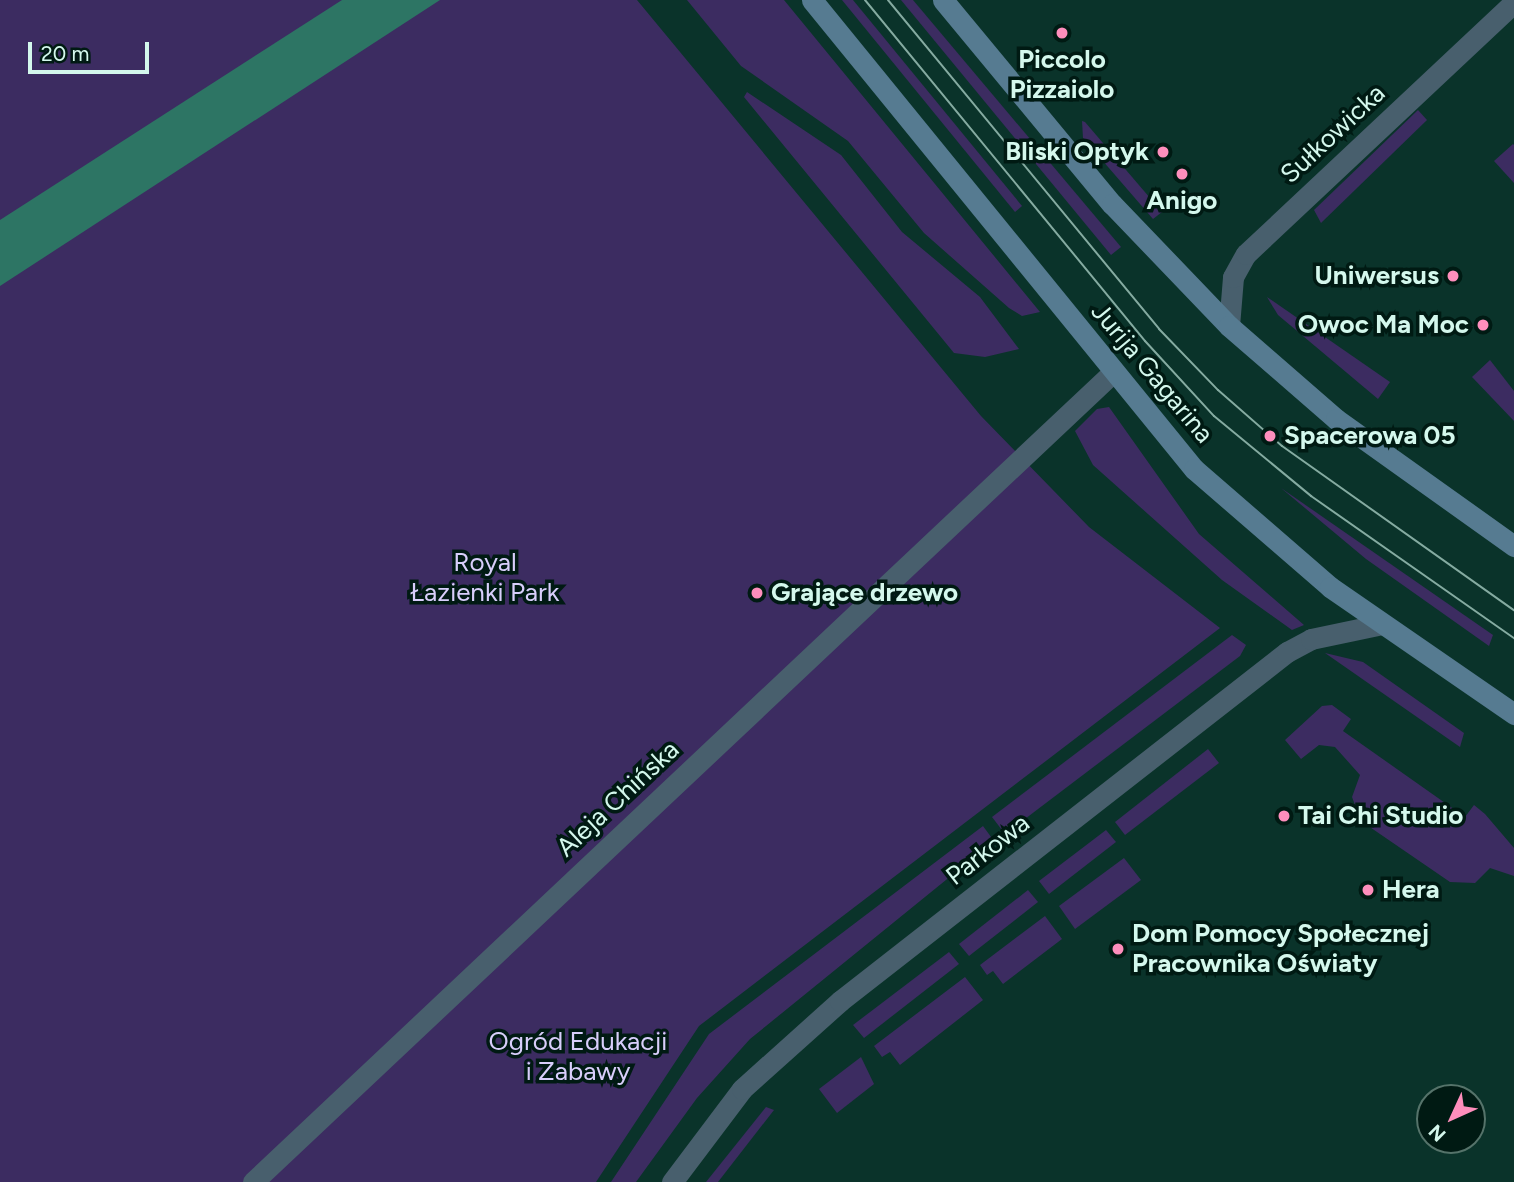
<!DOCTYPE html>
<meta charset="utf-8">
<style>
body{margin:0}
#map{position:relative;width:1514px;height:1182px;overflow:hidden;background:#0a332a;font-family:Figtree,sans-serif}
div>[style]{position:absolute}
.green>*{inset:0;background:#3c2c61}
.water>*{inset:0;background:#2d7564}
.pedestrian>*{height:21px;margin:-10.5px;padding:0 10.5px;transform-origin:10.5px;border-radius:10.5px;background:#485f6d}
.minor>*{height:21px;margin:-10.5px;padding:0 10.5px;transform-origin:10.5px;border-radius:10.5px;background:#485f6d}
.secondary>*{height:21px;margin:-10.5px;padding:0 10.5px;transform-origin:10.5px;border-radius:10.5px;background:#567b91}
.tram>*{height:2px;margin:-1px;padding:0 1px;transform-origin:1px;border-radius:1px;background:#85aba1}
.dots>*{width:19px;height:19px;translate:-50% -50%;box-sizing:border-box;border:4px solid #001a13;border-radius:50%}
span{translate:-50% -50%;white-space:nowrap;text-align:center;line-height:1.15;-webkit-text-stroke:7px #001a13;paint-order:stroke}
.poi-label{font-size:26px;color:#d4f8ed;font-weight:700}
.right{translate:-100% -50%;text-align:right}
.left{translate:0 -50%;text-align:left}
.street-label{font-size:26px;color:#d4f8ed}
.park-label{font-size:26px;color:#d8cefb}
.north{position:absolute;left:1416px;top:1084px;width:70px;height:70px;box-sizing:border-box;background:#001a13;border:2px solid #55736a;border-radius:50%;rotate:225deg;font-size:19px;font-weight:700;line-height:28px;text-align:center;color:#d4f8ed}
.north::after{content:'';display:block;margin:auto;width:24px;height:32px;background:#fe8ebc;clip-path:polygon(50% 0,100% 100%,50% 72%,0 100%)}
.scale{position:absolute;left:28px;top:42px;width:121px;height:32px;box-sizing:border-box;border:4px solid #d4f8ed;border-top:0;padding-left:9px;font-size:21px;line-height:24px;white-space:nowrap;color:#d4f8ed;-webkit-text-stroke:5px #001a13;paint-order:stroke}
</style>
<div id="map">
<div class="green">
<i style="clip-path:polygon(0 0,637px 0,981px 416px,1089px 527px,1220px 628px,699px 1026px,596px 1182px,0 1182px)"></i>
<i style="clip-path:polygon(687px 0,784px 0,1040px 312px,1022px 316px,1009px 308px,924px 233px,848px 141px,741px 66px)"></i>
<i style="clip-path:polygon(842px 0,853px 0,1022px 206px,1015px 212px)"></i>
<i style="clip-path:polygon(901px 0,913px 0,1121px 247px,1111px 255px)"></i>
<i style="clip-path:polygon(747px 92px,841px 155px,902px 232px,980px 297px,1019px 349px,985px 357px,954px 353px,744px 97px)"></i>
<i style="clip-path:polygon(1418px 110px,1427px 120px,1321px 223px,1314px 210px)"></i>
<i style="clip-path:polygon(1082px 121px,1085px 122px,1162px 212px,1153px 219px,1083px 138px)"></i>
<i style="clip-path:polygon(1513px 144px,1514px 145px,1514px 183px,1494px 161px)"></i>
<i style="clip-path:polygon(1267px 297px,1390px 382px,1378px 399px,1278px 315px)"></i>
<i style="clip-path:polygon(1490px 360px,1514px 391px,1514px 421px,1472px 377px)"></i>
<i style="clip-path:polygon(1109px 407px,1199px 534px,1304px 625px,1292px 630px,1222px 580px,1093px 465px,1075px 431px,1097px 409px)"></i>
<i style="clip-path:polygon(1281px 488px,1493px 635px,1489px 646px,1366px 559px)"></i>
<i style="clip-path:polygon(1232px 635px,1246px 645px,1240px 656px,1005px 834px,992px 817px)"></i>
<i style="clip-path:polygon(1325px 653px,1363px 662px,1464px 733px,1460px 747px)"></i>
<i style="clip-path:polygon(1332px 705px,1351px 719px,1343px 731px,1465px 817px,1474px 805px,1485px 814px,1514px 848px,1514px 876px,1490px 868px,1475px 883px,1450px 882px,1361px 821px,1352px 797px,1360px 775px,1335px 747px,1319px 745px,1301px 759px,1285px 740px,1322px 706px)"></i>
<i style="clip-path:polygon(1208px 749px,1219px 763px,1125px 835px,1115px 822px)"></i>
<i style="clip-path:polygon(983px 826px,994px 841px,750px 1039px,697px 1098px,636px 1182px,611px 1182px,709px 1034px)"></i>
<i style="clip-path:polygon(1106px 830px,1116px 842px,1049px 894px,1039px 881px)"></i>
<i style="clip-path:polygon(1124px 858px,1141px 880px,1075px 929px,1059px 906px)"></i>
<i style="clip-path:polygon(1028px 890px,1038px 902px,969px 956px,959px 944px)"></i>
<i style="clip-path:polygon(1045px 916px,1062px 939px,1003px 984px,993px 971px,987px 975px,980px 965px)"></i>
<i style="clip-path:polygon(949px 952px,959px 964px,864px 1038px,853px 1025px)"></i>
<i style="clip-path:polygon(965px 977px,983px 1000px,900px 1065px,890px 1052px,882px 1057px,874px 1046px)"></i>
<i style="clip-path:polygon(861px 1057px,874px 1084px,837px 1113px,819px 1089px)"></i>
<i style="clip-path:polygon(766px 1107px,774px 1110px,718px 1182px,706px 1182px)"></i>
</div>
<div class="water">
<i style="clip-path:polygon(342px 0,440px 0,0 286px,0 220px)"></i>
</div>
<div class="pedestrian">
<i style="left:253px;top:1182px;width:1180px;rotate:-43.28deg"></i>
</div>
<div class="minor">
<i style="left:1229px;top:326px;width:49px;rotate:-85.3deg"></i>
<i style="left:1233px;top:277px;width:26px;rotate:-61deg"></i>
<i style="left:1246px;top:254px;width:368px;rotate:-43.2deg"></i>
<i style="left:672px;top:1182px;width:116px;rotate:-53deg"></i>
<i style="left:742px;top:1089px;width:132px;rotate:-41.9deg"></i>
<i style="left:840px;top:1001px;width:567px;rotate:-37.98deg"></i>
<i style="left:1287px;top:652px;width:27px;rotate:-28deg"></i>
<i style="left:1311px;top:639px;width:73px;rotate:-11.9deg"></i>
</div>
<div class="secondary">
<i style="left:812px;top:0;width:605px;rotate:50.84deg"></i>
<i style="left:1194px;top:469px;width:180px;rotate:40.9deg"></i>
<i style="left:1330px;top:587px;width:224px;rotate:34.6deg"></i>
<i style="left:943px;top:0;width:265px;rotate:50.4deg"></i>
<i style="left:1112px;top:204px;width:169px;rotate:46.2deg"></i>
<i style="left:1229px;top:326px;width:142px;rotate:41deg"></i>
<i style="left:1336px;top:419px;width:219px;rotate:35.5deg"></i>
</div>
<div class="tram">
<i style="left:865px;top:0;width:441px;rotate:50.6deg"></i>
<i style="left:1145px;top:341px;width:102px;rotate:47.4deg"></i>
<i style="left:1214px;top:416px;width:126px;rotate:39.5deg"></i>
<i style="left:1311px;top:496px;width:248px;rotate:35deg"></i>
<i style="left:888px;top:0;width:426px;rotate:50.5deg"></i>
<i style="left:1159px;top:329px;width:85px;rotate:46deg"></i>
<i style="left:1218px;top:390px;width:85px;rotate:41.2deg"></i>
<i style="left:1282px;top:446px;width:284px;rotate:35.3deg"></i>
</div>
<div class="dots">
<i style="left:1062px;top:33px;background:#fe8ebc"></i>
<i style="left:1163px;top:152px;background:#fe8ebc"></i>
<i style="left:1182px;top:174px;background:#fe8ebc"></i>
<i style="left:1453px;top:276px;background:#fe8ebc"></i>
<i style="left:1483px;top:325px;background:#fe8ebc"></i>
<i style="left:1270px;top:436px;background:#fe8ebc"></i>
<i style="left:757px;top:593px;background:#fe8ebc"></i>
<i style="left:1284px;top:816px;background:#fe8ebc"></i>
<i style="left:1368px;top:890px;background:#fe8ebc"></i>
<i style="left:1118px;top:949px;background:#fe8ebc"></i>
</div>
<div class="poi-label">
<span style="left:1062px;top:75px">Piccolo<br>Pizzaiolo</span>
<span class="right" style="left:1149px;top:152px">Bliski Optyk</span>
<span style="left:1182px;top:201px">Anigo</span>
<span class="right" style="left:1439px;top:276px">Uniwersus</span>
<span class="right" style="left:1469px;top:325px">Owoc Ma Moc</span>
<span class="left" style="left:1284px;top:436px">Spacerowa 05</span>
<span class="left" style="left:771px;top:593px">Grające drzewo</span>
<span class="left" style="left:1298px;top:816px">Tai Chi Studio</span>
<span class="left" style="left:1382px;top:890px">Hera</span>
<span class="left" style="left:1132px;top:949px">Dom Pomocy Społecznej<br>Pracownika Oświaty</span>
</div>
<div class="street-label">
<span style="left:1333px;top:134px;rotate:-43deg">Sułkowicka</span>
<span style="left:1152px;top:373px;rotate:50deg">Jurija Gagarina</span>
<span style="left:618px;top:799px;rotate:-43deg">Aleja Chińska</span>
<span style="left:988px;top:850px;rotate:-38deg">Parkowa</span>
</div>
<div class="park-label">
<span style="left:485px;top:578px">Royal<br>Łazienki Park</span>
<span style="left:578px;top:1057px">Ogród Edukacji<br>i Zabawy</span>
</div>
<div class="north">N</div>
<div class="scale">20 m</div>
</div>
